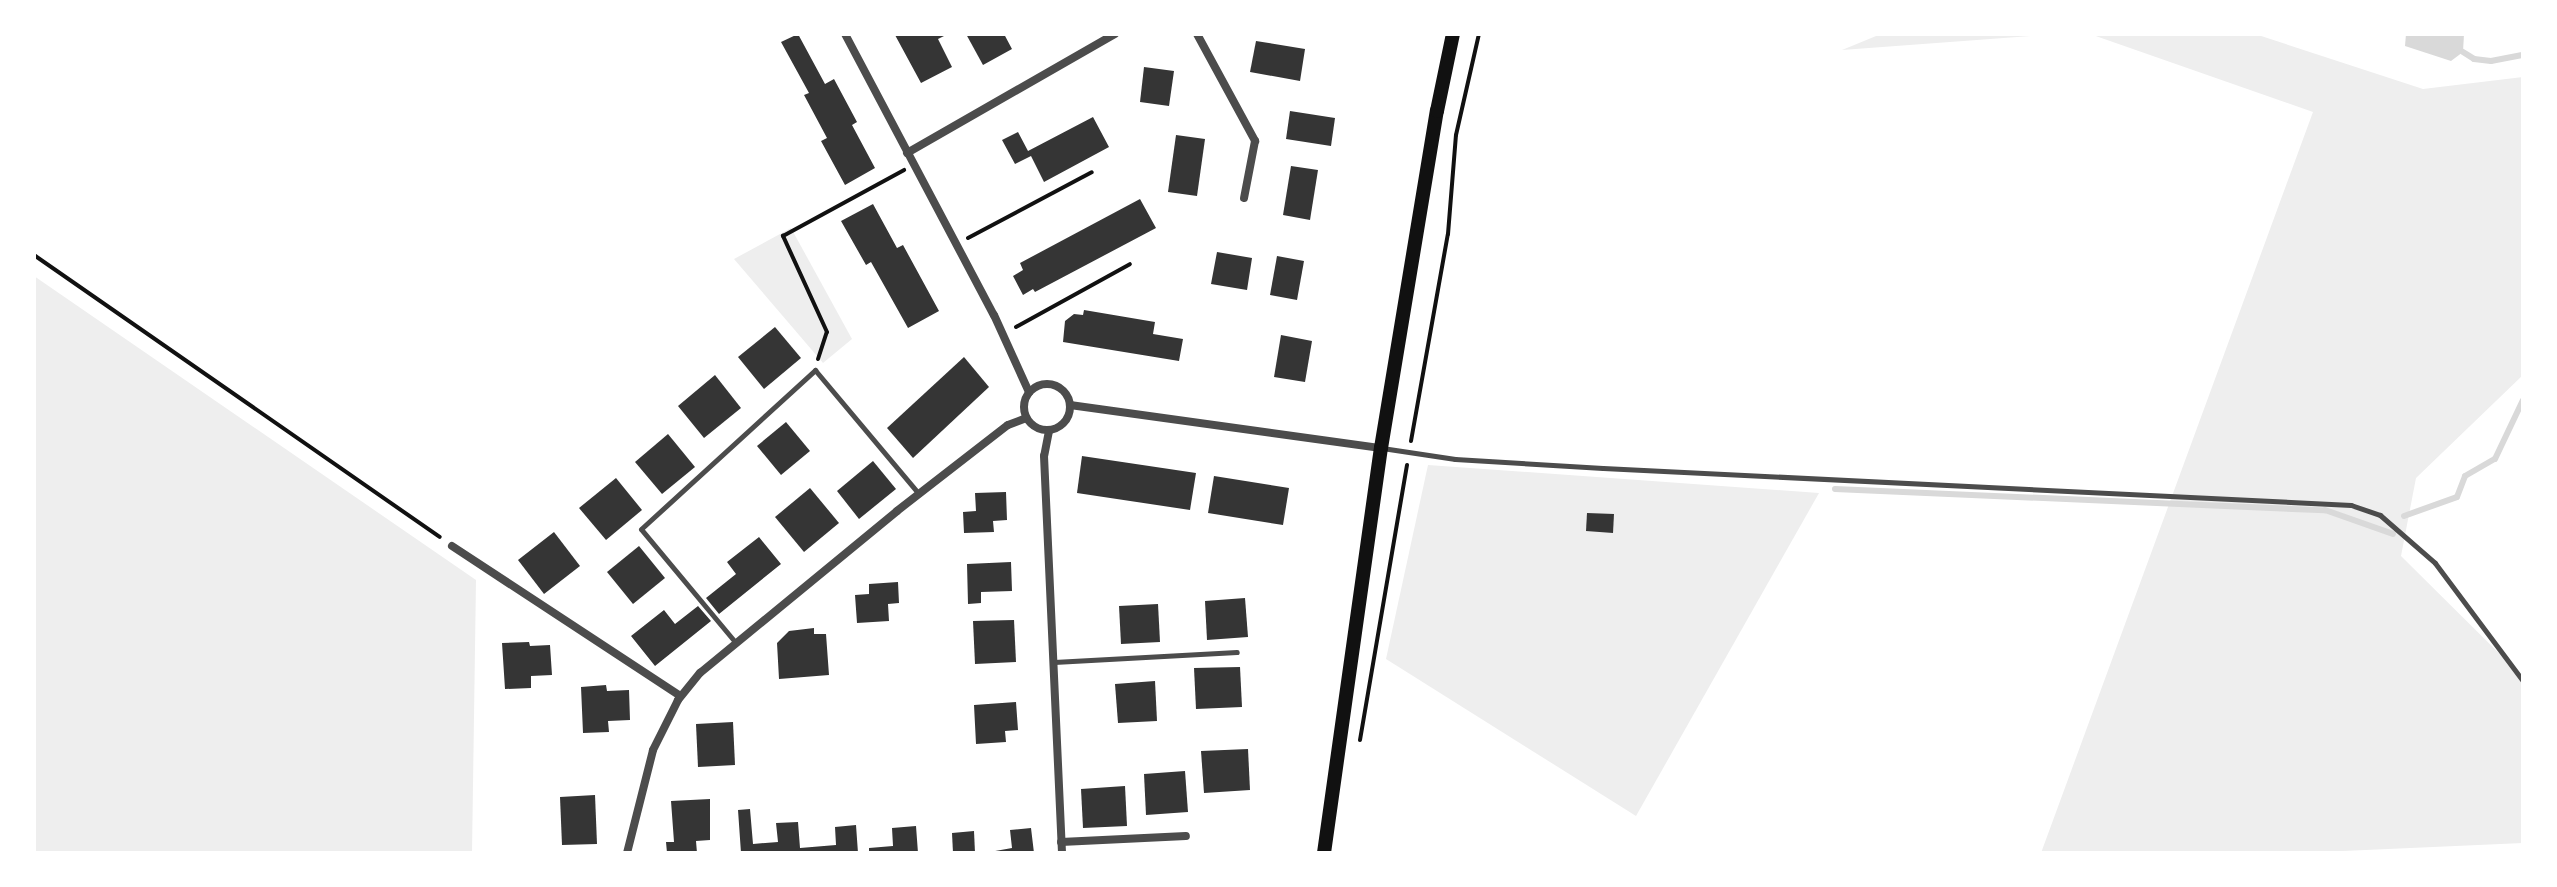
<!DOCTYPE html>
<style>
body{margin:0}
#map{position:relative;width:2557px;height:887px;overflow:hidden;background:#fff;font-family:"Alegreya Sans",sans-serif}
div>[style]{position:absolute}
.green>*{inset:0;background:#eee}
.water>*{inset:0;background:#d9d9d9}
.stream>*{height:6px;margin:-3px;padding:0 3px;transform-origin:3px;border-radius:3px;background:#d9d9d9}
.building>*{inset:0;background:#353535}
.path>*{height:4px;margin:-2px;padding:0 2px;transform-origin:2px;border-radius:2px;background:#111}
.service>*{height:5px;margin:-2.5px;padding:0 2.5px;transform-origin:2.5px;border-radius:2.5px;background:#4c4c4c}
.minor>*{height:8px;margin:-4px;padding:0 4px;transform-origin:4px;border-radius:4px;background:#4c4c4c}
.minor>.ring{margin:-4px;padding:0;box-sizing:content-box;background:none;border:8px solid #4c4c4c;border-radius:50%}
.secondary>*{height:14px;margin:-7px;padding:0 7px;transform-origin:7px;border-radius:7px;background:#111}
span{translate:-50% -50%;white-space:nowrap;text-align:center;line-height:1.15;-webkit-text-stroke:6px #fff;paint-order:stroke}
.frame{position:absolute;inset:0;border:36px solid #fff;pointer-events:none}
</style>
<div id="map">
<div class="green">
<i style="clip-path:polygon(1881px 34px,2056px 34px,1842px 50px)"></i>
<i style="clip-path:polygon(2090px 34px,2255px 34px,2423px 89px,2523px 77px,2523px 375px,2416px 478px,2401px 556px,2523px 677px,2523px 843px,2298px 853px,2041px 853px,2313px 112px)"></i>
<i style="clip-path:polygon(791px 228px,852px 339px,823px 363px,734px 259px)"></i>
<i style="clip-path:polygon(34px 276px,476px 580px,472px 853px,34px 853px)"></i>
<i style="clip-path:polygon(1428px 465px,1819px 493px,1636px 816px,1386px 659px)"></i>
</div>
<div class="water">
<i style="clip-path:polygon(2406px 34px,2464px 34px,2463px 52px,2451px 61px,2405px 46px)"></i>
</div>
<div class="stream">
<i style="left:2463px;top:52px;width:13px;rotate:32deg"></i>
<i style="left:2474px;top:59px;width:17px;rotate:7deg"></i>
<i style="left:2491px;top:61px;width:33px;rotate:-11deg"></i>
<i style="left:1835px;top:489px;width:490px;rotate:2.5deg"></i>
<i style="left:2325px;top:510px;width:72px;rotate:19.4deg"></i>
<i style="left:2404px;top:516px;width:56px;rotate:-19.7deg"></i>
<i style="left:2457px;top:497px;width:22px;rotate:-69deg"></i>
<i style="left:2465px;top:476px;width:34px;rotate:-30deg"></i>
<i style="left:2495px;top:459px;width:65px;rotate:-64.6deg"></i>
</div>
<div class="building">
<i style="clip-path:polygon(798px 34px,825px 84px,834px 79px,857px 122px,852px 125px,875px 168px,845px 185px,821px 141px,827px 138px,804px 95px,809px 93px,781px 42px)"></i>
<i style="clip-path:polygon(948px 34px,938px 39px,952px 67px,921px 83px,895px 35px)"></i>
<i style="clip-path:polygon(966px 34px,1004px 34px,1012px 49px,983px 65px)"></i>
<i style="clip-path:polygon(1256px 41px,1305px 49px,1300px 81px,1250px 72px)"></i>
<i style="clip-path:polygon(1144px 67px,1174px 71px,1169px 106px,1140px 102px)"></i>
<i style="clip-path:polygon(1290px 111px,1335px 118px,1331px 146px,1286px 139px)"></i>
<i style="clip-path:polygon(1093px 117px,1109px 147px,1044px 182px,1031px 156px,1015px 164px,1002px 140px,1018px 132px,1028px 151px)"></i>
<i style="clip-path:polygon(1176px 135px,1205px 139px,1197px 196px,1168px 192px)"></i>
<i style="clip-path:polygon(1291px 166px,1318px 170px,1310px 220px,1283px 215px)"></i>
<i style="clip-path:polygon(1140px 199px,1156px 228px,1035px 292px,1033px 289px,1023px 295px,1013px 276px,1023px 270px,1020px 263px)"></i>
<i style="clip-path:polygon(873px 204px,897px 248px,903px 245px,939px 311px,908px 328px,871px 262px,866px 265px,841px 221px)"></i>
<i style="clip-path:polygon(1217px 252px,1252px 258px,1247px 290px,1211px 284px)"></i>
<i style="clip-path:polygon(1277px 256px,1304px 261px,1297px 300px,1270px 295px)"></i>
<i style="clip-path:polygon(1084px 310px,1155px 322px,1153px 334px,1183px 339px,1179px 361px,1063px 342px,1065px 321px,1074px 314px,1083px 315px)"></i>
<i style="clip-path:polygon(775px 327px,801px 358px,764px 389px,738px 357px)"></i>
<i style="clip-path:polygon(1281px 335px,1312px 341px,1305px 382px,1274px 377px)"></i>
<i style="clip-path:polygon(964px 357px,989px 387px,913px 458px,887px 428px)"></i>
<i style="clip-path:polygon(715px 375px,741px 408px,704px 438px,678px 406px)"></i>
<i style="clip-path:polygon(786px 422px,810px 451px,781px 475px,757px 446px)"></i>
<i style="clip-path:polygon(668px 434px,695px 467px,662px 494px,635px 462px)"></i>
<i style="clip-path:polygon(1082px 456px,1196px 473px,1190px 510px,1077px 493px)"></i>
<i style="clip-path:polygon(873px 461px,896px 489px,859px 519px,837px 491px)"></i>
<i style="clip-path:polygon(1214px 476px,1289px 488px,1283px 525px,1208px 513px)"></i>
<i style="clip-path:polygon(616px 478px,642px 510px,606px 540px,579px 508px)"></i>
<i style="clip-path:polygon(810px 488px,839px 523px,804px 552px,775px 517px)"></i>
<i style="clip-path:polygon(1006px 492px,1007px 520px,993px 521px,994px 532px,964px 533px,963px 512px,976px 511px,975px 493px)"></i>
<i style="clip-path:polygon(1587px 513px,1614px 514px,1613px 533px,1586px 531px)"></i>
<i style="clip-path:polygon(554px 532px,580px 566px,544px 594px,518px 560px)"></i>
<i style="clip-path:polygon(759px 537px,781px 564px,719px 614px,706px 598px,736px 574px,727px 562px)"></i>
<i style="clip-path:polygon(639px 546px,665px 578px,633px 604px,607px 572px)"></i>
<i style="clip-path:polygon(1011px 562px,1012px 591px,981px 592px,981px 603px,968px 604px,967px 564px)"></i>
<i style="clip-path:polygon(898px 582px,899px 603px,888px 604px,889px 621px,857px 623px,855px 595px,869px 594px,869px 584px)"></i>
<i style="clip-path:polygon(1245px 598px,1248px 637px,1207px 640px,1205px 601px)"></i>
<i style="clip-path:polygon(1158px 604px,1160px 642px,1121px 644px,1119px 606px)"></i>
<i style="clip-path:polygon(698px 606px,711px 621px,655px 666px,631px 636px,664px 610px,675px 624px)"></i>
<i style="clip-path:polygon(1014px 620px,1016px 662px,975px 664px,973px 621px)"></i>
<i style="clip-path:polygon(814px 628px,814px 634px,826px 634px,829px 675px,779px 679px,777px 643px,789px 631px)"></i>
<i style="clip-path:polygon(529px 642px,530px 646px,550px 645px,552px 675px,531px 676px,531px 688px,505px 689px,502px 643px)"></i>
<i style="clip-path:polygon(1240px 667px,1242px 707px,1196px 709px,1194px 668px)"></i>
<i style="clip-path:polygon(1155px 681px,1157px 721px,1118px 723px,1115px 684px)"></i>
<i style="clip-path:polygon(606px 685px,607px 691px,629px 690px,630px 720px,608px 721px,609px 732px,583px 733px,581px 687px)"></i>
<i style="clip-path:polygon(1016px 702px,1018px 730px,1005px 731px,1006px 742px,976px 744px,974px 705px)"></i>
<i style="clip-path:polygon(733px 722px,735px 765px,698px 767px,696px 724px)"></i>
<i style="clip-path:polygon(1248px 749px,1250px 790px,1204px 793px,1201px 751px)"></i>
<i style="clip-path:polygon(1185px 771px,1188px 812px,1146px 815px,1144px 774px)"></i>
<i style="clip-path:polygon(1125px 786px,1127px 826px,1083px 828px,1081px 789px)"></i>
<i style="clip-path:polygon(595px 795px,597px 844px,562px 845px,560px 797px)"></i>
<i style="clip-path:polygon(710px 799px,710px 840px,696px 841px,697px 853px,667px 853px,666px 842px,674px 842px,671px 801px)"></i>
<i style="clip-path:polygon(750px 809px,753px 844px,778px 842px,776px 823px,798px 822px,800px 848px,836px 845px,835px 827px,856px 825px,858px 853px,741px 853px,738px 810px)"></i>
<i style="clip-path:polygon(916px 826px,918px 853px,869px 853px,869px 848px,893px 846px,892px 828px)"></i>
<i style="clip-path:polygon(1031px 828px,1034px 853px,984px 853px,1012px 848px,1010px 830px)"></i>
<i style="clip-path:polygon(974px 831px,975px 853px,953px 853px,952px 833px)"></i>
</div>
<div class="path">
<i style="left:968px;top:238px;width:140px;rotate:-28deg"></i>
<i style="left:34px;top:255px;width:494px;rotate:34.8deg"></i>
<i style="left:1016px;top:327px;width:130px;rotate:-28.9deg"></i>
<i style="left:818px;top:359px;width:28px;rotate:-72deg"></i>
<i style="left:827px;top:332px;width:106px;rotate:-114.6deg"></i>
<i style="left:783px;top:236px;width:138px;rotate:-28.6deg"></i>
<i style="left:1411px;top:441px;width:210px;rotate:-79.9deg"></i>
<i style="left:1448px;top:234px;width:99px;rotate:-85.4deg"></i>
<i style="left:1456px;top:135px;width:104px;rotate:-77.2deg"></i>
<i style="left:1360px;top:740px;width:279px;rotate:-80.3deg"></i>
</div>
<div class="service">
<i style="left:1382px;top:448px;width:74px;rotate:8.6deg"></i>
<i style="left:1455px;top:459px;width:148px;rotate:3.5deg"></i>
<i style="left:1603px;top:468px;width:749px;rotate:2.83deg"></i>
<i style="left:2351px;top:505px;width:31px;rotate:19deg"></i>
<i style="left:2380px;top:515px;width:73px;rotate:41.1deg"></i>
<i style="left:2435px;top:563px;width:147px;rotate:53.3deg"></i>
<i style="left:736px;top:643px;width:148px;rotate:-129.8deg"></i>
<i style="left:641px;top:529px;width:236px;rotate:-42.4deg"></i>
<i style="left:815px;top:370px;width:162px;rotate:50deg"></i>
<i style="left:1054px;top:662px;width:183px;rotate:-3.1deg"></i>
</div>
<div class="minor">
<i style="left:845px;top:34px;width:318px;rotate:62.1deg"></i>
<i style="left:994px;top:315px;width:85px;rotate:65.6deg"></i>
<i style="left:1197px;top:34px;width:122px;rotate:61.5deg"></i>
<i style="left:1255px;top:141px;width:58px;rotate:100.9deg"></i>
<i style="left:907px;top:153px;width:240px;rotate:-29.8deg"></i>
<i class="ring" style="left:1024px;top:384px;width:38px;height:38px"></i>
<i style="left:1070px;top:405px;width:314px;rotate:7.9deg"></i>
<i style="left:1049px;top:431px;width:25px;rotate:101deg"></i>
<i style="left:1044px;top:456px;width:397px;rotate:87.4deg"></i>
<i style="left:452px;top:546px;width:273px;rotate:33.3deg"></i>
<i style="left:1061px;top:842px;width:125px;rotate:-2.7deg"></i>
<i style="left:627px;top:853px;width:106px;rotate:-75.8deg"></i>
<i style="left:653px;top:750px;width:56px;rotate:-63.4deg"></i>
<i style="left:678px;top:700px;width:35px;rotate:-51deg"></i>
<i style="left:700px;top:673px;width:255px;rotate:-39.4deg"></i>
<i style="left:897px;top:511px;width:140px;rotate:-37.8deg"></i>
<i style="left:1008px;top:425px;width:19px;rotate:-21deg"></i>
</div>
<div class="secondary">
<i style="left:1324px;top:853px;width:409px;rotate:-82deg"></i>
<i style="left:1381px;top:448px;width:342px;rotate:-80.6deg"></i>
<i style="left:1437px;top:111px;width:79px;rotate:-78.3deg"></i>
</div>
<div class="frame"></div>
</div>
